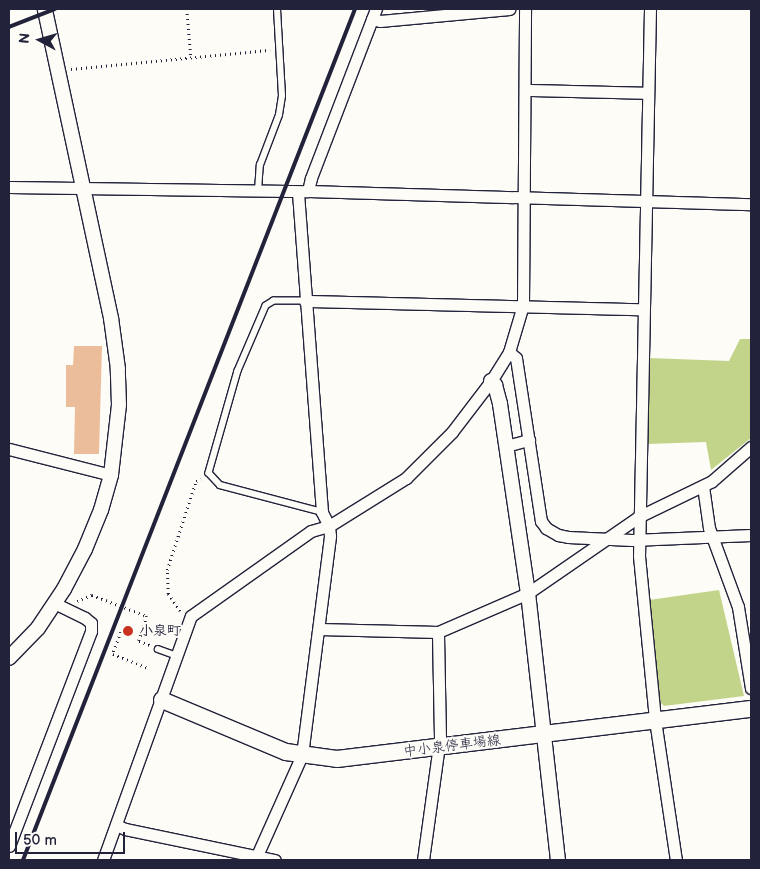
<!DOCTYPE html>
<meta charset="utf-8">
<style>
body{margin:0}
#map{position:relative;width:760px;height:869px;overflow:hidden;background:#fdfcf7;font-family:"Balsamiq Sans","Klee One",sans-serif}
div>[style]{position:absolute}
.green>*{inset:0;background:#c2d489}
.building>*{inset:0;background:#ebbd9b}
.path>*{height:2.5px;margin-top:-1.25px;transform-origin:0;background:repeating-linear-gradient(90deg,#22223b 0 1px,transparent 0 5px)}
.roads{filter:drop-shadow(1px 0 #22223b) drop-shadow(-1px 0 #22223b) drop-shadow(0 1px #22223b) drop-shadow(0 -1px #22223b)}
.service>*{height:5.5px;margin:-2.75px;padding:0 2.75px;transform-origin:2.75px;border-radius:2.75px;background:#fdfcf7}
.minor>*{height:11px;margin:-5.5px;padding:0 5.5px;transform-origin:5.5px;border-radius:5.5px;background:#fdfcf7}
.tertiary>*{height:14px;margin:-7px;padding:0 7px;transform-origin:7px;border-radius:7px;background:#fdfcf7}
.secondary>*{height:16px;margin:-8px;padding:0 8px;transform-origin:8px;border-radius:8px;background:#fdfcf7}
.rail>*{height:4px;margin:-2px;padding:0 2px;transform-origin:2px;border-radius:2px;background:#22223b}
.path-bridge>*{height:2.5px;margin-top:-1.25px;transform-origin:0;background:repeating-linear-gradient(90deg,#22223b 0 1px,transparent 0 5px)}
.dots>*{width:14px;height:14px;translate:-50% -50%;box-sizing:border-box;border:2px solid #fdfcf7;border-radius:50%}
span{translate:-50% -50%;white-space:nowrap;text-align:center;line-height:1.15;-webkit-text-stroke:4px #fdfcf7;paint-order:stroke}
.poi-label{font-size:14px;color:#22223b;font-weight:700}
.left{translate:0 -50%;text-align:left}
.street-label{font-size:14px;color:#22223b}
.frame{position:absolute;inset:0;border:10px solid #22223b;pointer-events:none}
.north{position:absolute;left:15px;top:15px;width:50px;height:50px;-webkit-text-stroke:4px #fdfcf7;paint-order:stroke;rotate:276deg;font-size:14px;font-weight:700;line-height:20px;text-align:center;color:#22223b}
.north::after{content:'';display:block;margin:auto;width:18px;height:22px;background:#22223b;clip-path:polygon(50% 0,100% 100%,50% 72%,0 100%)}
.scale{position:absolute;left:15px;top:832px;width:110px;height:22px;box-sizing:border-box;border:2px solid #22223b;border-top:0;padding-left:6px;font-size:15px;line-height:18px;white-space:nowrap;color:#22223b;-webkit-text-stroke:4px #fdfcf7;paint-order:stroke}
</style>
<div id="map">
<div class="green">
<i style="clip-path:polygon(740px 339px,751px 339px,751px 438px,711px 470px,706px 442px,647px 444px,649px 358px,729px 361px)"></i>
<i style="clip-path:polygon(719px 590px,744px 696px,664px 706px,658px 700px,649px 600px)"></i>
</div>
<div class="building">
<i style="clip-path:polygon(74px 346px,102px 346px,99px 454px,74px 454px,75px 407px,66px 407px,66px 365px,73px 365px)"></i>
</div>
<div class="path">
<i style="left:187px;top:9px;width:48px;rotate:85.2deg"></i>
<i style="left:71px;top:69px;width:200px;rotate:-5.5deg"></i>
<i style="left:77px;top:601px;width:16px;rotate:-22deg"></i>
<i style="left:180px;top:611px;width:21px;rotate:-125deg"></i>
<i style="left:168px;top:594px;width:24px;rotate:-92deg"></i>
<i style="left:167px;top:570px;width:94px;rotate:-72deg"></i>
<i style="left:196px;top:481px;width:5px;rotate:-22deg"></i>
<i style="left:147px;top:616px;width:26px;rotate:108deg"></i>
<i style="left:139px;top:641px;width:12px;rotate:20deg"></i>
<i style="left:121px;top:632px;width:23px;rotate:110deg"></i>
<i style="left:113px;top:654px;width:38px;rotate:22deg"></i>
</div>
<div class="roads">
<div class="service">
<i style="left:258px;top:191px;width:26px;rotate:-86deg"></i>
<i style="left:260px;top:165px;width:53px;rotate:-69.2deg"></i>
<i style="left:279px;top:115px;width:19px;rotate:-81deg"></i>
<i style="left:282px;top:96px;width:87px;rotate:-93.3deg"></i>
<i style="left:305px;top:301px;width:31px;rotate:180deg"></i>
<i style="left:274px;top:301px;width:9px;rotate:148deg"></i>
<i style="left:266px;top:306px;width:71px;rotate:113.3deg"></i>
<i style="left:238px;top:371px;width:106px;rotate:105.9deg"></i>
<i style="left:209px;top:473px;width:16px;rotate:47deg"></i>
<i style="left:220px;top:485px;width:106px;rotate:14.8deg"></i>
<i style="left:158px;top:649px;width:20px;rotate:20deg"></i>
</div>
<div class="minor">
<i style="left:650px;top:9px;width:547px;rotate:91.15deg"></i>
<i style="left:639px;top:556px;width:165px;rotate:84.4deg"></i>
<i style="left:655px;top:720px;width:142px;rotate:81.5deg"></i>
<i style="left:372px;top:19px;width:8px;rotate:14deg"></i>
<i style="left:380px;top:21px;width:130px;rotate:-5.3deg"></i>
<i style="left:526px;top:90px;width:122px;rotate:1.4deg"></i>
<i style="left:9px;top:187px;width:299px;rotate:0.8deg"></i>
<i style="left:308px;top:191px;width:443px;rotate:1.7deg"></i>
<i style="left:308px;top:191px;width:13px;rotate:-77deg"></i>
<i style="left:311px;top:178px;width:181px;rotate:-69deg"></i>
<i style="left:305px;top:301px;width:338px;rotate:1.4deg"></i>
<i style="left:509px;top:352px;width:9px;rotate:41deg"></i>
<i style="left:516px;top:358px;width:165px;rotate:81.3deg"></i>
<i style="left:541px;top:521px;width:9px;rotate:54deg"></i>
<i style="left:546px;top:528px;width:14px;rotate:30deg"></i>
<i style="left:558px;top:535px;width:10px;rotate:11deg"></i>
<i style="left:568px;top:537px;width:64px;rotate:2.7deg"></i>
<i style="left:632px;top:540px;width:119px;rotate:-2.4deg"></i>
<i style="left:506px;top:446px;width:24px;rotate:-15deg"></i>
<i style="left:9px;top:449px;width:105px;rotate:14.3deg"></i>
<i style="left:703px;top:486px;width:42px;rotate:81.9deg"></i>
<i style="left:709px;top:528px;width:84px;rotate:69.8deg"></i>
<i style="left:738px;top:607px;width:82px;rotate:80.9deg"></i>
<i style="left:319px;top:629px;width:119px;rotate:1.4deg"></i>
<i style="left:438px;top:632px;width:98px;rotate:-23.4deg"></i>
<i style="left:528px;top:593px;width:134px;rotate:-34.6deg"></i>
<i style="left:638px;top:517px;width:82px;rotate:-25.9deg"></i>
<i style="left:712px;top:481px;width:52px;rotate:-41.1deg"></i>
<i style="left:116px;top:825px;width:10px;rotate:24deg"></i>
<i style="left:125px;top:829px;width:153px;rotate:11.7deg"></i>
<i style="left:9px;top:846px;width:230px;rotate:-69.1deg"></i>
<i style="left:91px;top:631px;width:8px;rotate:-90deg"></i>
<i style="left:91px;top:623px;width:8px;rotate:-140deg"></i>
<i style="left:85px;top:618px;width:34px;rotate:-154deg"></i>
<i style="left:103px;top:860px;width:259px;rotate:-70.2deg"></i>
<i style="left:191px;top:616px;width:147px;rotate:-35.3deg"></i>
<i style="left:311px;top:531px;width:19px;rotate:-16deg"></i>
<i style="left:329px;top:526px;width:91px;rotate:-31.9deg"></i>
<i style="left:406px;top:478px;width:65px;rotate:-45deg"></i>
<i style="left:452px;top:432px;width:64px;rotate:-52.6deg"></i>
<i style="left:491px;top:381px;width:34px;rotate:-58deg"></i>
<i style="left:509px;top:352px;width:49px;rotate:-73.4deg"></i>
<i style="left:523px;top:305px;width:296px;rotate:-89.6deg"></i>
<i style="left:255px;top:860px;width:115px;rotate:-65.9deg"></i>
<i style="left:302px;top:755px;width:221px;rotate:-82.7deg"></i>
<i style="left:330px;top:536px;width:10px;rotate:-96deg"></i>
<i style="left:329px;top:526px;width:16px;rotate:-117deg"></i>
<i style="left:322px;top:512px;width:321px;rotate:-94.3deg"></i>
<i style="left:423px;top:860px;width:123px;rotate:-82.1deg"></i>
<i style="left:440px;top:738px;width:106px;rotate:-91.1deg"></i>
</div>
<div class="tertiary">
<i style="left:491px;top:381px;width:6px;rotate:45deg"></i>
<i style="left:495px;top:385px;width:20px;rotate:75deg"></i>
<i style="left:500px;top:404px;width:191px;rotate:81.6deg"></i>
<i style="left:528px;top:593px;width:269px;rotate:83.6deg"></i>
<i style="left:9px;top:658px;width:42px;rotate:-46deg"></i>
<i style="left:38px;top:628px;width:47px;rotate:-56.3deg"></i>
<i style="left:64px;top:589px;width:45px;rotate:-62.3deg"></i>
<i style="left:85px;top:549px;width:42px;rotate:-67.7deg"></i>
<i style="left:101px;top:510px;width:36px;rotate:-74deg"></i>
<i style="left:111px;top:475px;width:70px;rotate:-83.5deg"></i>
<i style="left:119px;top:405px;width:36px;rotate:-92deg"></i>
<i style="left:118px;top:369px;width:51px;rotate:-97.8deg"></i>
<i style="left:111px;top:318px;width:316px;rotate:-102.1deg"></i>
</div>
<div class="secondary">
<i style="left:162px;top:700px;width:134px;rotate:22.8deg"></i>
<i style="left:286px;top:752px;width:51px;rotate:7.8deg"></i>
<i style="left:337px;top:759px;width:417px;rotate:-6.9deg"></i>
</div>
</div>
<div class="rail">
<i style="left:9px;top:27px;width:49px;rotate:-21.4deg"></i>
<i style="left:23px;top:860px;width:913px;rotate:-68.69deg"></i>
</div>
<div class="path-bridge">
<i style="left:92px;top:595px;width:59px;rotate:20.9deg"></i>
</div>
<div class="dots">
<i style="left:128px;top:631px;background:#c8321e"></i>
</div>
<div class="poi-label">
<span class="left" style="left:139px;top:631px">小泉町</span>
</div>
<div class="street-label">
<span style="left:452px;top:746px;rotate:-7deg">中小泉停車場線</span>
</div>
<div class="frame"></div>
<div class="north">N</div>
<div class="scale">50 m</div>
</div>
